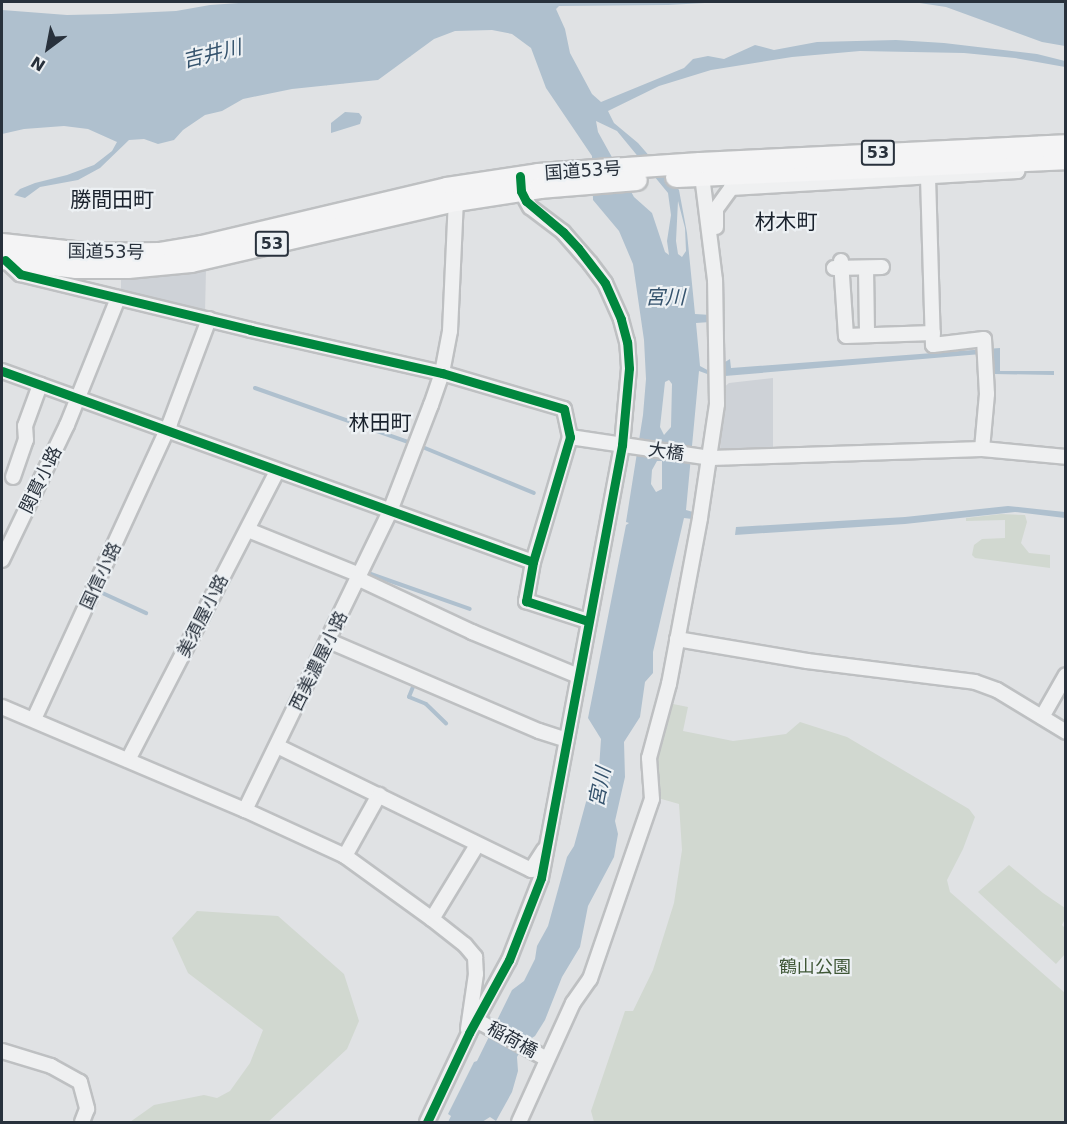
<!DOCTYPE html>
<meta charset="utf-8">
<style>
body{margin:0}
#map{position:relative;width:1067px;height:1124px;overflow:hidden;background:#e0e2e4;font-family:"DejaVu Sans","Noto Sans JP",sans-serif}
div>[style]{position:absolute}
.built>*{inset:0;background:#ced2d7}
.green>*{inset:0;background:#d1d8d0}
.water>*{inset:0;background:#afc0ce}
.stream>*{height:4px;margin:-2px;padding:0 2px;transform-origin:2px;border-radius:2px;background:#afc0ce}
.roads{filter:drop-shadow(2px 0 #bec0c2) drop-shadow(-2px 0 #bec0c2) drop-shadow(0 2px #bec0c2) drop-shadow(0 -2px #bec0c2)}
.minor>*{height:14px;margin:-7px;padding:0 7px;transform-origin:7px;border-radius:7px;background:#eff0f1}
.highway>*{height:20px;margin:-10px;padding:0 10px;transform-origin:10px;border-radius:10px;background:#f4f4f5}
.cycleway>*{height:9px;margin:-4.5px;padding:0 4.5px;transform-origin:4.5px;border-radius:4.5px;background:#00873e}
span{translate:-50% -50%;white-space:nowrap;text-align:center;line-height:1.15;-webkit-text-stroke:4.5px #edf1f4;paint-order:stroke}
.shield-label span{padding:2px 4px;background:#edf1f4;border:2px solid;border-radius:4px;-webkit-text-stroke-width:0}
.shield-label{font-size:16px;color:#28313c;font-weight:700}
.street-label{font-size:18px;color:#28313c}
.park-label{font-size:18px;color:#3f5736}
.water-label{font-size:20px;color:#35536d;font-style:italic}
.quarter-label{font-size:21px;color:#1a222d}
.frame{position:absolute;inset:0;border:3px solid #28313c;pointer-events:none}
.north{position:absolute;left:18px;top:18px;width:60px;height:60px;-webkit-text-stroke:4px #edf1f4;paint-order:stroke;rotate:212deg;font-size:16px;font-weight:700;line-height:24px;text-align:center;color:#28313c}
.north::after{content:'';display:block;margin:auto;width:21px;height:27px;background:#28313c;clip-path:polygon(50% 0,100% 100%,50% 72%,0 100%)}
</style>
<div id="map">
<div class="built">
<i style="clip-path:polygon(206px 270px,205px 313px,121px 294px,121px 277px)"></i>
<i style="clip-path:polygon(773px 378px,773px 450px,720px 452px,723px 388px,729px 383px)"></i>
</div>
<div class="green">
<i style="clip-path:polygon(1001px 514px,1025px 515px,1027px 522px,1021px 543px,1029px 553px,1050px 555px,1050px 568px,975px 558px,972px 555px,974px 545px,982px 539px,1005px 538px,1005px 520px,966px 521px,966px 518px)"></i>
<i style="clip-path:polygon(668px 703px,688px 707px,683px 731px,733px 741px,786px 734px,800px 722px,847px 737px,969px 809px,975px 817px,963px 849px,947px 880px,950px 892px,1065px 993px,1065px 1122px,594px 1122px,591px 1111px,625px 1011px,633px 1011px,653px 970px,674px 903px,682px 850px,679px 804px,658px 798px,654px 759px)"></i>
<i style="clip-path:polygon(1009px 865px,1043px 893px,1065px 908px,1065px 919px,1062px 925px,1065px 928px,1065px 954px,1056px 964px,978px 892px)"></i>
<i style="clip-path:polygon(197px 911px,278px 916px,344px 974px,359px 1021px,347px 1049px,268px 1122px,130px 1122px,154px 1105px,204px 1095px,217px 1098px,230px 1091px,250px 1063px,263px 1030px,188px 973px,172px 938px)"></i>
</div>
<div class="water">
<i style="clip-path:polygon(evenodd,253px 2px,723px 2px,668px 5px,559px 6px,556px 9px,565px 29px,570px 53px,592px 94px,601px 102px,684px 68px,693px 59px,708px 56px,724px 59px,755px 45px,774px 50px,817px 42px,896px 40px,944px 43px,1037px 54px,1065px 61px,1065px 67px,1015px 58px,964px 53px,860px 51px,792px 57px,711px 70px,659px 86px,608px 111px,614px 123px,638px 143px,679px 190px,687px 233px,695px 314px,711px 315px,710px 322px,696px 323px,700px 366px,711px 372px,710px 375px,699px 371px,686px 510px,693px 512px,692px 519px,684px 518px,653px 652px,653px 673px,645px 682px,640px 717px,624px 742px,625px 777px,615px 821px,618px 834px,614px 857px,588px 906px,580px 947px,562px 977px,545px 1020px,535px 1036px,524px 1043px,517px 1057px,518px 1071px,512px 1092px,496px 1121px,490px 1117px,482px 1122px,448px 1122px,451px 1116px,448px 1114px,474px 1062px,477px 1061px,512px 990px,524px 981px,535px 959px,537px 946px,548px 926px,567px 857px,574px 846px,586px 802px,599px 769px,601px 739px,588px 718px,626px 525px,629px 523px,626px 522px,643px 415px,646px 379px,644px 340px,633px 264px,619px 231px,593px 200px,592px 156px,546px 88px,531px 48px,512px 34px,492px 30px,455px 31px,434px 39px,378px 80px,292px 89px,243px 99px,222px 111px,205px 115px,183px 130px,174px 140px,158px 144px,144px 139px,129px 140px,100px 168px,78px 180px,40px 187px,25px 198px,14px 195px,20px 189px,35px 183px,67px 175px,94px 165px,112px 151px,117px 142px,88px 129px,64px 126px,24px 129px,2px 134px,2px 10px,67px 15px,111px 14px,176px 11px,210px 5px,253px 2px,596px 121px,617px 131px,668px 193px,671px 215px,667px 241px,669px 255px,665px 252px,652px 213px,634px 197px,598px 132px,596px 121px,253px 2px,678px 201px,685px 228px,686px 251px,682px 257px,678px 254px,676px 241px,678px 201px,253px 2px,669px 380px,672px 384px,671px 427px,664px 435px,660px 427px,665px 382px,669px 380px,253px 2px,657px 461px,662px 461px,662px 489px,656px 492px,651px 484px,652px 470px,657px 461px)"></i>
<i style="clip-path:polygon(913px 2px,1065px 2px,1065px 46px,1042px 42px,946px 7px)"></i>
<i style="clip-path:polygon(345px 112px,359px 113px,362px 117px,360px 124px,331px 133px,331px 123px)"></i>
<i style="clip-path:polygon(1000px 348px,1000px 371px,1054px 371px,1054px 375px,994px 374px,994px 357px,981px 354px,725px 376px,725px 362px,730px 359px,731px 368px)"></i>
<i style="clip-path:polygon(1008px 506px,1065px 512px,1065px 518px,1015px 512px,905px 524px,735px 535px,736px 527px,905px 517px)"></i>
</div>
<div class="stream">
<i style="left:255px;top:388px;width:165px;rotate:19.4deg"></i>
<i style="left:420px;top:446px;width:123px;rotate:22.4deg"></i>
<i style="left:365px;top:572px;width:111px;rotate:19.4deg"></i>
<i style="left:98px;top:591px;width:53px;rotate:24.6deg"></i>
<i style="left:415px;top:682px;width:16px;rotate:112deg"></i>
<i style="left:409px;top:697px;width:18px;rotate:22deg"></i>
<i style="left:426px;top:704px;width:28px;rotate:44deg"></i>
<i style="left:274px;top:766px;width:9px;rotate:-63deg"></i>
<i style="left:278px;top:758px;width:7px;rotate:-16deg"></i>
</div>
<div class="roads">
<div class="minor">
<i style="left:928px;top:177px;width:168px;rotate:88.3deg"></i>
<i style="left:933px;top:345px;width:51px;rotate:-6.7deg"></i>
<i style="left:984px;top:339px;width:55px;rotate:86.9deg"></i>
<i style="left:987px;top:394px;width:55px;rotate:95.2deg"></i>
<i style="left:716px;top:227px;width:18px;rotate:-90deg"></i>
<i style="left:716px;top:209px;width:26px;rotate:-54deg"></i>
<i style="left:731px;top:188px;width:287px;rotate:-3.4deg"></i>
<i style="left:1017px;top:171px;width:11px;rotate:-90deg"></i>
<i style="left:5px;top:260px;width:21px;rotate:43deg"></i>
<i style="left:20px;top:274px;width:238px;rotate:13.6deg"></i>
<i style="left:251px;top:330px;width:196px;rotate:12.7deg"></i>
<i style="left:442px;top:373px;width:127px;rotate:16.4deg"></i>
<i style="left:564px;top:409px;width:29px;rotate:78deg"></i>
<i style="left:570px;top:437px;width:130px;rotate:106.5deg"></i>
<i style="left:533px;top:562px;width:40px;rotate:100deg"></i>
<i style="left:526px;top:601px;width:65px;rotate:17.9deg"></i>
<i style="left:841px;top:261px;width:75px;rotate:86.2deg"></i>
<i style="left:846px;top:336px;width:87px;rotate:-2deg"></i>
<i style="left:834px;top:268px;width:48px;rotate:-1.2deg"></i>
<i style="left:866px;top:268px;width:67px;rotate:89.1deg"></i>
<i style="left:2px;top:371px;width:564px;rotate:19.78deg"></i>
<i style="left:570px;top:437px;width:143px;rotate:8.5deg"></i>
<i style="left:711px;top:458px;width:271px;rotate:-1.9deg"></i>
<i style="left:982px;top:449px;width:84px;rotate:5.4deg"></i>
<i style="left:13px;top:477px;width:39px;rotate:-71deg"></i>
<i style="left:26px;top:440px;width:14px;rotate:-94deg"></i>
<i style="left:25px;top:426px;width:44px;rotate:-69.9deg"></i>
<i style="left:248px;top:530px;width:115px;rotate:21.9deg"></i>
<i style="left:355px;top:573px;width:7px;rotate:56deg"></i>
<i style="left:359px;top:579px;width:125px;rotate:25.1deg"></i>
<i style="left:472px;top:632px;width:115px;rotate:22.5deg"></i>
<i style="left:2px;top:560px;width:150px;rotate:-64.3deg"></i>
<i style="left:67px;top:425px;width:137px;rotate:-68.1deg"></i>
<i style="left:677px;top:639px;width:132px;rotate:9.6deg"></i>
<i style="left:807px;top:661px;width:169px;rotate:7.1deg"></i>
<i style="left:975px;top:682px;width:23px;rotate:20deg"></i>
<i style="left:997px;top:690px;width:81px;rotate:31.3deg"></i>
<i style="left:329px;top:641px;width:228px;rotate:23.2deg"></i>
<i style="left:539px;top:731px;width:29px;rotate:18deg"></i>
<i style="left:2px;top:707px;width:264px;rotate:23deg"></i>
<i style="left:245px;top:810px;width:110px;rotate:24.7deg"></i>
<i style="left:345px;top:856px;width:107px;rotate:35.9deg"></i>
<i style="left:432px;top:919px;width:42px;rotate:38.2deg"></i>
<i style="left:465px;top:945px;width:16px;rotate:50deg"></i>
<i style="left:475px;top:957px;width:17px;rotate:87deg"></i>
<i style="left:476px;top:974px;width:56px;rotate:98.3deg"></i>
<i style="left:1042px;top:717px;width:48px;rotate:-60.3deg"></i>
<i style="left:34px;top:719px;width:326px;rotate:-65.3deg"></i>
<i style="left:170px;top:423px;width:111px;rotate:-69.4deg"></i>
<i style="left:277px;top:746px;width:283px;rotate:26deg"></i>
<i style="left:531px;top:870px;width:24px;rotate:-57deg"></i>
<i style="left:128px;top:760px;width:325px;rotate:-62.7deg"></i>
<i style="left:245px;top:810px;width:332px;rotate:-64.1deg"></i>
<i style="left:390px;top:511px;width:114px;rotate:-68.9deg"></i>
<i style="left:431px;top:405px;width:34px;rotate:-71deg"></i>
<i style="left:442px;top:373px;width:43px;rotate:-79.2deg"></i>
<i style="left:450px;top:331px;width:130px;rotate:-87.4deg"></i>
<i style="left:345px;top:856px;width:70px;rotate:-60.9deg"></i>
<i style="left:432px;top:919px;width:87px;rotate:-58.7deg"></i>
<i style="left:476px;top:1020px;width:81px;rotate:28.8deg"></i>
<i style="left:2px;top:1051px;width:51px;rotate:17deg"></i>
<i style="left:51px;top:1066px;width:33px;rotate:29deg"></i>
<i style="left:80px;top:1082px;width:28px;rotate:75deg"></i>
<i style="left:87px;top:1109px;width:14px;rotate:111deg"></i>
<i style="left:427px;top:1122px;width:98px;rotate:-64.7deg"></i>
<i style="left:469px;top:1033px;width:83px;rotate:-61.3deg"></i>
<i style="left:509px;top:960px;width:88px;rotate:-68.7deg"></i>
<i style="left:541px;top:878px;width:441px;rotate:-79.4deg"></i>
<i style="left:622px;top:445px;width:77px;rotate:-84.8deg"></i>
<i style="left:629px;top:368px;width:26px;rotate:-94deg"></i>
<i style="left:627px;top:342px;width:24px;rotate:-105deg"></i>
<i style="left:621px;top:319px;width:39px;rotate:-114deg"></i>
<i style="left:605px;top:283px;width:25px;rotate:-127deg"></i>
<i style="left:590px;top:263px;width:41px;rotate:-131.1deg"></i>
<i style="left:563px;top:232px;width:41px;rotate:-142.9deg"></i>
<i style="left:530px;top:207px;width:18px;rotate:-119deg"></i>
<i style="left:521px;top:191px;width:6px;rotate:-99deg"></i>
<i style="left:519px;top:1122px;width:131px;rotate:-65.6deg"></i>
<i style="left:573px;top:1003px;width:29px;rotate:-55deg"></i>
<i style="left:590px;top:979px;width:190px;rotate:-71deg"></i>
<i style="left:652px;top:799px;width:41px;rotate:-94.2deg"></i>
<i style="left:649px;top:758px;width:77px;rotate:-74.9deg"></i>
<i style="left:669px;top:684px;width:169px;rotate:-79.4deg"></i>
<i style="left:700px;top:518px;width:115px;rotate:-81.5deg"></i>
<i style="left:717px;top:404px;width:124px;rotate:-90.9deg"></i>
<i style="left:715px;top:280px;width:114px;rotate:-97.1deg"></i>
</div>
<div class="highway">
<i style="left:676px;top:177px;width:390px;rotate:-2.6deg"></i>
<i style="left:2px;top:244px;width:91px;rotate:6.3deg"></i>
<i style="left:92px;top:254px;width:67px;rotate:-0.9deg"></i>
<i style="left:159px;top:253px;width:44px;rotate:-9.2deg"></i>
<i style="left:202px;top:246px;width:252px;rotate:-13.3deg"></i>
<i style="left:447px;top:188px;width:92px;rotate:-8.7deg"></i>
<i style="left:538px;top:174px;width:162px;rotate:-3.9deg"></i>
<i style="left:700px;top:163px;width:366px;rotate:-2.8deg"></i>
<i style="left:2px;top:259px;width:75px;rotate:6.9deg"></i>
<i style="left:76px;top:268px;width:52px"></i>
<i style="left:128px;top:268px;width:63px;rotate:-5.4deg"></i>
<i style="left:191px;top:262px;width:272px;rotate:-13deg"></i>
<i style="left:456px;top:201px;width:85px;rotate:-8.8deg"></i>
<i style="left:540px;top:188px;width:97px;rotate:-4.7deg"></i>
</div>
</div>
<div class="cycleway">
<i style="left:5px;top:260px;width:21px;rotate:43deg"></i>
<i style="left:20px;top:274px;width:238px;rotate:13.6deg"></i>
<i style="left:251px;top:330px;width:196px;rotate:12.7deg"></i>
<i style="left:442px;top:373px;width:127px;rotate:16.4deg"></i>
<i style="left:564px;top:409px;width:29px;rotate:78deg"></i>
<i style="left:570px;top:437px;width:130px;rotate:106.5deg"></i>
<i style="left:533px;top:562px;width:40px;rotate:100deg"></i>
<i style="left:526px;top:601px;width:65px;rotate:17.9deg"></i>
<i style="left:2px;top:371px;width:564px;rotate:19.78deg"></i>
<i style="left:427px;top:1122px;width:98px;rotate:-64.7deg"></i>
<i style="left:469px;top:1033px;width:83px;rotate:-61.3deg"></i>
<i style="left:509px;top:960px;width:88px;rotate:-68.7deg"></i>
<i style="left:541px;top:878px;width:441px;rotate:-79.4deg"></i>
<i style="left:622px;top:445px;width:77px;rotate:-84.8deg"></i>
<i style="left:629px;top:368px;width:26px;rotate:-94deg"></i>
<i style="left:627px;top:342px;width:24px;rotate:-105deg"></i>
<i style="left:621px;top:319px;width:39px;rotate:-114deg"></i>
<i style="left:605px;top:283px;width:44px;rotate:-127.6deg"></i>
<i style="left:578px;top:248px;width:22px;rotate:-133deg"></i>
<i style="left:563px;top:232px;width:48px;rotate:-140deg"></i>
<i style="left:526px;top:201px;width:11px;rotate:-117deg"></i>
<i style="left:521px;top:191px;width:15px;rotate:-94deg"></i>
</div>
<div class="shield-label">
<span style="left:878px;top:153px">53</span>
<span style="left:272px;top:244px">53</span>
</div>
<div class="street-label">
<span style="left:583px;top:171px;rotate:-4deg">国道53号</span>
<span style="left:106px;top:252px;rotate:1deg">国道53号</span>
<span style="left:666px;top:452px;rotate:8deg">大橋</span>
<span style="left:41px;top:480px;rotate:-64deg">関貫小路</span>
<span style="left:101px;top:576px;rotate:-65deg">国信小路</span>
<span style="left:203px;top:616px;rotate:-63deg">美須屋小路</span>
<span style="left:319px;top:661px;rotate:-64deg">西美濃屋小路</span>
<span style="left:512px;top:1040px;rotate:29deg">稲荷橋</span>
</div>
<div class="park-label">
<span style="left:815px;top:967px">鶴山公園</span>
</div>
<div class="water-label">
<span style="left:212px;top:54px;rotate:-14deg">吉井川</span>
<span style="left:665px;top:297px">宮川</span>
<span style="left:600px;top:787px;rotate:-79deg">宮川</span>
</div>
<div class="quarter-label">
<span style="left:112px;top:200px">勝間田町</span>
<span style="left:786px;top:222px">材木町</span>
<span style="left:380px;top:423px">林田町</span>
</div>
<div class="frame"></div>
<div class="north">N</div>
</div>
